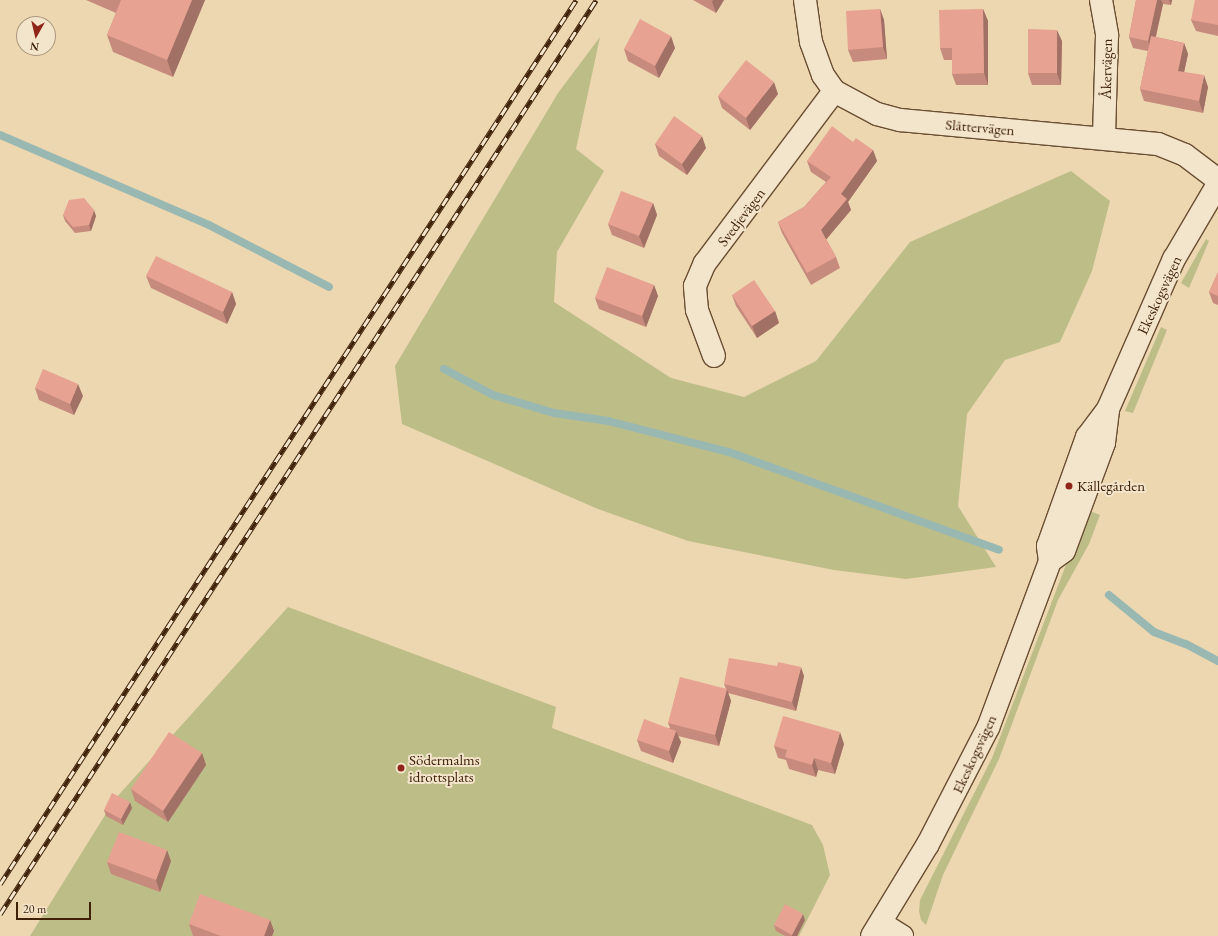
<!DOCTYPE html>
<meta charset="utf-8">
<style>
body{margin:0}
#map{position:relative;width:1218px;height:936px;overflow:hidden;background:#edd7b0;font-family:"EB Garamond",serif}
div>[style]{position:absolute}
.green>*{inset:0;background:#bdbd88}
.stream>*{height:8px;margin:-4px;padding:0 4px;transform-origin:4px;border-radius:4px;background:#9ab8b2}
.roads{filter:drop-shadow(1px 0 #6a4e32) drop-shadow(-1px 0 #6a4e32) drop-shadow(0 1px #6a4e32) drop-shadow(0 -1px #6a4e32)}
.street>*{height:22px;margin:-11px;padding:0 11px;transform-origin:11px;border-radius:11px;background:#f3e5cc}
.secondary>*{height:22px;margin:-11px;padding:0 11px;transform-origin:11px;border-radius:11px;background:#f3e5cc}
.rail>*{height:4.5px;margin-top:-2.25px;transform-origin:0;background:repeating-linear-gradient(90deg,#f3e5cc 0 9px,#3f2108 0 18px);box-sizing:border-box;border-block:1px solid #3f2108}
.wall>*{inset:0;background:#c78b7e}
.shaded-wall>*{inset:0;background:#a27166}
.building>*{inset:0;background:#e7a292}
.dots>*{width:11px;height:11px;translate:-50% -50%;box-sizing:border-box;border:2px solid #f3e5cc;border-radius:50%}
span{translate:-50% -50%;white-space:nowrap;text-align:center;line-height:1.15;-webkit-text-stroke:4px #f3e5cc;paint-order:stroke}
.street-label{font-size:15px;color:#3f2108}
.poi-label{font-size:15px;color:#3f2108}
.left{translate:0 -50%;text-align:left}
.north{position:absolute;left:16px;top:16px;width:40px;height:40px;box-sizing:border-box;background:#f3e5cc;border:1px solid #ab977e;border-radius:50%;rotate:188deg;font-size:11px;font-weight:700;line-height:16px;text-align:center;color:#3f2108}
.north::after{content:'';display:block;margin:auto;width:14px;height:18px;background:#8f2418;clip-path:polygon(50% 0,100% 100%,50% 72%,0 100%)}
.scale{position:absolute;left:16px;top:902px;width:75px;height:18px;box-sizing:border-box;border:2px solid #3f2108;border-top:0;padding-left:5px;font-size:12px;line-height:14px;white-space:nowrap;color:#3f2108;-webkit-text-stroke:3px #f3e5cc;paint-order:stroke}
</style>
<div id="map">
<div class="green">
<i style="clip-path:polygon(600px 37px,576px 149px,604px 171px,557px 252px,554px 302px,671px 378px,744px 397px,816px 361px,910px 242px,1071px 171px,1110px 201px,1092px 271px,1060px 342px,1005px 360px,967px 414px,958px 506px,996px 567px,906px 579px,834px 570px,688px 541px,598px 509px,402px 424px,395px 366px,558px 93px)"></i>
<i style="clip-path:polygon(1206px 239px,1209px 241px,1189px 288px,1181px 283px)"></i>
<i style="clip-path:polygon(1161px 327px,1167px 330px,1133px 413px,1125px 411px)"></i>
<i style="clip-path:polygon(1087px 510px,1100px 515px,1089px 544px,1058px 600px,999px 759px,943px 875px,926px 925px,921px 920px,919px 911px,920px 900px,992px 758px)"></i>
<i style="clip-path:polygon(288px 607px,556px 707px,552px 728px,812px 825px,823px 845px,830px 875px,799px 936px,30px 936px,115px 799px)"></i>
</div>
<div class="stream">
<i style="left:0;top:135px;width:228px;rotate:23.3deg"></i>
<i style="left:209px;top:225px;width:135px;rotate:27.3deg"></i>
<i style="left:444px;top:369px;width:55px;rotate:28deg"></i>
<i style="left:493px;top:395px;width:64px;rotate:16.4deg"></i>
<i style="left:554px;top:413px;width:55px;rotate:8.4deg"></i>
<i style="left:608px;top:421px;width:125px;rotate:14.4deg"></i>
<i style="left:729px;top:452px;width:287px;rotate:19.9deg"></i>
<i style="left:1109px;top:595px;width:58px;rotate:39.4deg"></i>
<i style="left:1154px;top:632px;width:34px;rotate:21deg"></i>
<i style="left:1186px;top:644px;width:36px;rotate:28deg"></i>
</div>
<div class="roads">
<div class="street">
<i style="left:805px;top:0;width:42px;rotate:81.9deg"></i>
<i style="left:811px;top:42px;width:35px;rotate:70deg"></i>
<i style="left:823px;top:75px;width:19px;rotate:55deg"></i>
<i style="left:834px;top:91px;width:49px;rotate:28.1deg"></i>
<i style="left:877px;top:114px;width:24px;rotate:15deg"></i>
<i style="left:900px;top:120px;width:259px;rotate:5.3deg"></i>
<i style="left:1158px;top:144px;width:29px;rotate:22deg"></i>
<i style="left:1185px;top:155px;width:41px;rotate:37.1deg"></i>
<i style="left:1101px;top:0;width:36px;rotate:80deg"></i>
<i style="left:1107px;top:35px;width:103px;rotate:91.7deg"></i>
<i style="left:714px;top:356px;width:49px;rotate:-110.3deg"></i>
<i style="left:697px;top:310px;width:24px;rotate:-95deg"></i>
<i style="left:695px;top:286px;width:25px;rotate:-67deg"></i>
<i style="left:705px;top:263px;width:215px;rotate:-53.1deg"></i>
<i style="left:881px;top:923px;width:25px;rotate:32deg"></i>
</div>
<div class="secondary">
<i style="left:1050px;top:561px;width:17px;rotate:-36deg"></i>
<i style="left:1064px;top:551px;width:115px;rotate:-69.7deg"></i>
<i style="left:1104px;top:443px;width:33px;rotate:-83deg"></i>
<i style="left:872px;top:936px;width:108px;rotate:-58.7deg"></i>
<i style="left:928px;top:844px;width:131px;rotate:-62.7deg"></i>
<i style="left:988px;top:728px;width:178px;rotate:-69.6deg"></i>
<i style="left:1050px;top:561px;width:15px;rotate:-98deg"></i>
<i style="left:1048px;top:546px;width:116px;rotate:-70.3deg"></i>
<i style="left:1087px;top:437px;width:35px;rotate:-53deg"></i>
<i style="left:1108px;top:409px;width:164px;rotate:-66.3deg"></i>
<i style="left:1174px;top:259px;width:87px;rotate:-59.6deg"></i>
</div>
</div>
<div class="rail">
<i style="left:0;top:884px;width:1055px;rotate:-56.91deg"></i>
<i style="left:0;top:914px;width:1091px;rotate:-56.89deg"></i>
</div>
<div class="wall">
<i style="clip-path:polygon(86px 0,205px 0,173px 77px,113px 52px,107px 35px,116px 13px)"></i>
<i style="clip-path:polygon(693px 0,724px 0,716px 13px)"></i>
<i style="clip-path:polygon(1136px 0,1172px 0,1171px 5px,1163px 4px,1156px 37px,1184px 43px,1188px 54px,1184px 72px,1208px 87px,1203px 113px,1144px 101px,1140px 89px,1148px 51px,1133px 48px,1129px 37px)"></i>
<i style="clip-path:polygon(1218px 0,1218px 36px,1196px 31px,1191px 20px)"></i>
<i style="clip-path:polygon(880px 9px,884px 20px,887px 59px,853px 62px,848px 50px)"></i>
<i style="clip-path:polygon(983px 9px,988px 21px,988px 85px,956px 85px,952px 74px,952px 60px,944px 60px,940px 48px)"></i>
<i style="clip-path:polygon(1062px 41px,1061px 85px,1032px 85px,1028px 73px)"></i>
<i style="clip-path:polygon(675px 48px,659px 78px,628px 61px,624px 49px)"></i>
<i style="clip-path:polygon(778px 94px,750px 130px,722px 108px,718px 96px)"></i>
<i style="clip-path:polygon(853px 142px,873px 150px,877px 161px,848px 202px,851px 210px,826px 239px,836px 257px,840px 268px,811px 285px,782px 233px,778px 222px,804px 207px,826px 182px,811px 172px,807px 161px)"></i>
<i style="clip-path:polygon(655px 144px,706px 148px,687px 175px,659px 156px)"></i>
<i style="clip-path:polygon(653px 203px,657px 215px,644px 248px,612px 235px,608px 224px)"></i>
<i style="clip-path:polygon(63px 215px,96px 216px,91px 231px,75px 233px,65px 221px)"></i>
<i style="clip-path:polygon(1218px 272px,1218px 305px,1213px 303px,1209px 292px)"></i>
<i style="clip-path:polygon(146px 276px,232px 292px,236px 304px,227px 324px,151px 288px)"></i>
<i style="clip-path:polygon(654px 285px,658px 296px,646px 327px,599px 309px,595px 298px)"></i>
<i style="clip-path:polygon(732px 295px,775px 311px,779px 323px,757px 338px,736px 306px)"></i>
<i style="clip-path:polygon(35px 388px,83px 396px,74px 415px,39px 400px)"></i>
<i style="clip-path:polygon(804px 676px,796px 711px,728px 693px,731px 701px,719px 746px,678px 736px,681px 742px,673px 763px,641px 751px,637px 740px,670px 728px,668px 723px,726px 689px,724px 684px)"></i>
<i style="clip-path:polygon(844px 744px,835px 774px,818px 770px,816px 777px,789px 769px,786px 760px,778px 758px,774px 746px)"></i>
<i style="clip-path:polygon(202px 753px,206px 765px,168px 822px,135px 801px,131px 789px)"></i>
<i style="clip-path:polygon(132px 808px,123px 825px,106px 816px,104px 810px)"></i>
<i style="clip-path:polygon(171px 861px,160px 892px,111px 874px,107px 862px)"></i>
<i style="clip-path:polygon(270px 920px,274px 931px,272px 936px,193px 936px,189px 924px)"></i>
<i style="clip-path:polygon(805px 920px,797px 936px,785px 936px,776px 931px,774px 925px)"></i>
</div>
<div class="shaded-wall">
<i style="clip-path:polygon(192px 0,205px 0,173px 77px,167px 60px)"></i>
<i style="clip-path:polygon(713px 0,724px 0,716px 13px,712px 2px)"></i>
<i style="clip-path:polygon(1157px 0,1161px 0,1163px 4px,1152px 52px,1148px 41px)"></i>
<i style="clip-path:polygon(1169px 0,1172px 0,1171px 5px)"></i>
<i style="clip-path:polygon(880px 9px,884px 20px,887px 59px,883px 47px)"></i>
<i style="clip-path:polygon(983px 9px,988px 21px,988px 85px,984px 73px)"></i>
<i style="clip-path:polygon(1057px 30px,1062px 41px,1061px 85px,1057px 73px)"></i>
<i style="clip-path:polygon(671px 36px,675px 48px,659px 78px,655px 66px)"></i>
<i style="clip-path:polygon(1184px 43px,1188px 54px,1182px 82px,1178px 71px)"></i>
<i style="clip-path:polygon(1204px 75px,1208px 87px,1203px 113px,1199px 101px)"></i>
<i style="clip-path:polygon(774px 82px,778px 94px,750px 130px,746px 118px)"></i>
<i style="clip-path:polygon(702px 136px,706px 148px,687px 175px,682px 164px)"></i>
<i style="clip-path:polygon(873px 150px,877px 161px,848px 202px,851px 210px,825px 241px,821px 230px,841px 194px)"></i>
<i style="clip-path:polygon(653px 203px,657px 215px,644px 248px,639px 236px)"></i>
<i style="clip-path:polygon(94px 210px,96px 216px,91px 231px,89px 225px)"></i>
<i style="clip-path:polygon(654px 285px,658px 296px,646px 327px,642px 316px)"></i>
<i style="clip-path:polygon(232px 292px,236px 304px,227px 324px,223px 312px)"></i>
<i style="clip-path:polygon(775px 311px,779px 323px,757px 338px,752px 326px)"></i>
<i style="clip-path:polygon(78px 384px,83px 396px,74px 415px,70px 404px)"></i>
<i style="clip-path:polygon(801px 667px,804px 676px,796px 711px,792px 702px)"></i>
<i style="clip-path:polygon(727px 689px,731px 701px,719px 746px,715px 735px)"></i>
<i style="clip-path:polygon(676px 731px,681px 742px,673px 763px,669px 751px)"></i>
<i style="clip-path:polygon(840px 732px,844px 744px,835px 774px,831px 763px)"></i>
<i style="clip-path:polygon(202px 753px,206px 765px,168px 822px,163px 811px)"></i>
<i style="clip-path:polygon(814px 758px,818px 770px,816px 777px,812px 765px)"></i>
<i style="clip-path:polygon(130px 802px,132px 808px,123px 825px,121px 819px)"></i>
<i style="clip-path:polygon(167px 850px,171px 861px,160px 892px,156px 880px)"></i>
<i style="clip-path:polygon(803px 914px,805px 920px,797px 936px,792px 936px,792px 935px)"></i>
<i style="clip-path:polygon(270px 920px,274px 931px,272px 936px,264px 936px)"></i>
</div>
<div class="building">
<i style="clip-path:polygon(121px 0,192px 0,167px 60px,107px 35px)"></i>
<i style="clip-path:polygon(1136px 0,1157px 0,1148px 41px,1129px 37px)"></i>
<i style="clip-path:polygon(1195px 0,1218px 0,1218px 25px,1191px 20px)"></i>
<i style="clip-path:polygon(880px 9px,883px 47px,848px 50px,846px 11px)"></i>
<i style="clip-path:polygon(983px 9px,984px 73px,952px 74px,952px 48px,940px 48px,939px 10px)"></i>
<i style="clip-path:polygon(640px 19px,671px 36px,655px 66px,624px 49px)"></i>
<i style="clip-path:polygon(1028px 29px,1057px 30px,1057px 73px,1028px 73px)"></i>
<i style="clip-path:polygon(1151px 36px,1184px 43px,1178px 71px,1204px 75px,1199px 101px,1140px 89px)"></i>
<i style="clip-path:polygon(746px 60px,774px 82px,746px 118px,718px 96px)"></i>
<i style="clip-path:polygon(674px 116px,702px 136px,682px 164px,655px 144px)"></i>
<i style="clip-path:polygon(832px 126px,853px 142px,856px 138px,873px 150px,841px 194px,847px 199px,821px 230px,836px 257px,807px 273px,778px 222px,804px 207px,831px 177px,807px 161px)"></i>
<i style="clip-path:polygon(621px 191px,653px 203px,639px 236px,608px 224px)"></i>
<i style="clip-path:polygon(84px 198px,94px 210px,89px 225px,73px 227px,63px 215px,69px 200px)"></i>
<i style="clip-path:polygon(156px 256px,232px 292px,223px 312px,146px 276px)"></i>
<i style="clip-path:polygon(607px 267px,654px 285px,642px 316px,595px 298px)"></i>
<i style="clip-path:polygon(1218px 272px,1218px 296px,1209px 292px)"></i>
<i style="clip-path:polygon(754px 280px,775px 311px,752px 326px,732px 295px)"></i>
<i style="clip-path:polygon(43px 369px,78px 384px,70px 404px,35px 388px)"></i>
<i style="clip-path:polygon(729px 658px,777px 666px,778px 662px,801px 667px,792px 702px,724px 684px)"></i>
<i style="clip-path:polygon(680px 677px,727px 689px,715px 735px,668px 723px)"></i>
<i style="clip-path:polygon(783px 716px,840px 732px,831px 763px,814px 758px,812px 765px,785px 757px,787px 750px,774px 746px)"></i>
<i style="clip-path:polygon(644px 719px,676px 731px,669px 751px,637px 740px)"></i>
<i style="clip-path:polygon(169px 732px,202px 753px,163px 811px,131px 789px)"></i>
<i style="clip-path:polygon(112px 793px,130px 802px,121px 819px,104px 810px)"></i>
<i style="clip-path:polygon(119px 832px,167px 850px,156px 880px,107px 862px)"></i>
<i style="clip-path:polygon(200px 894px,270px 920px,264px 936px,221px 936px,189px 924px)"></i>
<i style="clip-path:polygon(785px 904px,803px 914px,792px 935px,774px 925px)"></i>
</div>
<div class="dots">
<i style="left:1069px;top:486px;background:#8f2418"></i>
<i style="left:401px;top:768px;background:#8f2418"></i>
</div>
<div class="street-label">
<span style="left:1106px;top:69px;rotate:-89deg">Åkervägen</span>
<span style="left:980px;top:127px;rotate:5deg">Slåttervägen</span>
<span style="left:741px;top:217px;rotate:-53deg">Svedjevägen</span>
<span style="left:1159px;top:295px;rotate:-65deg">Ekeskogsvägen</span>
<span style="left:974px;top:754px;rotate:-65deg">Ekeskogsvägen</span>
</div>
<div class="poi-label">
<span class="left" style="left:1077px;top:486px">Källegården</span>
<span class="left" style="left:409px;top:768px">Södermalms<br>idrottsplats</span>
</div>
<div class="north">N</div>
<div class="scale">20 m</div>
</div>
